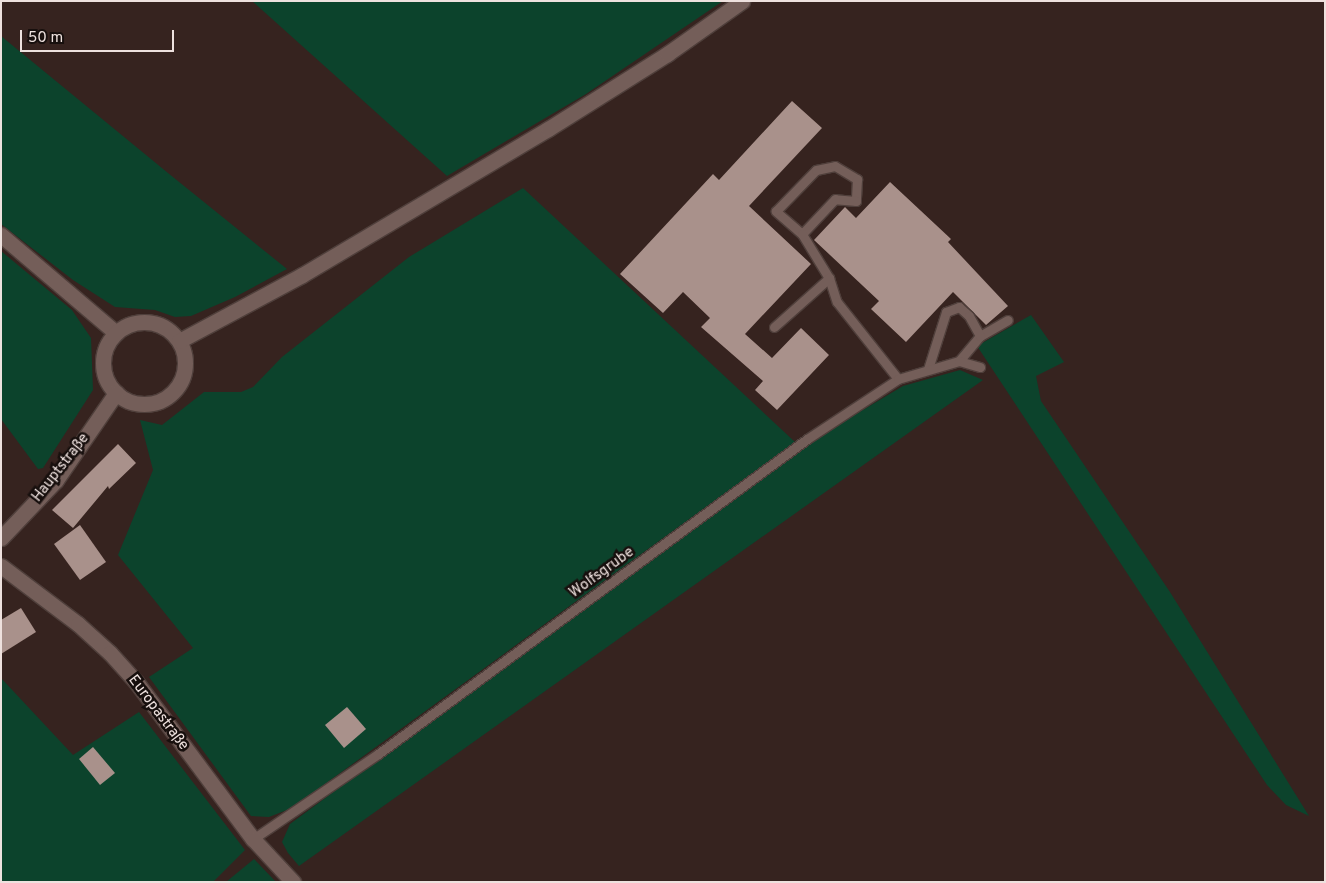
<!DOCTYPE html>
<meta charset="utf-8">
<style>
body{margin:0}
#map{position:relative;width:1326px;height:883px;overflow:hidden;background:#36231f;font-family:Overpass,sans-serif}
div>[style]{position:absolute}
.green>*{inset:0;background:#0c432c}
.building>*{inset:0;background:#a9918b}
.roads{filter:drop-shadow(1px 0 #4f3f3b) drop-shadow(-1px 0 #4f3f3b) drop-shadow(0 1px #4f3f3b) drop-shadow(0 -1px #4f3f3b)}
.lane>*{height:9px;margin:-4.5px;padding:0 4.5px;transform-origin:4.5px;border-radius:4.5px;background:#745e59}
.street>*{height:15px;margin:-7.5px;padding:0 7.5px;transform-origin:7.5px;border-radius:7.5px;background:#745e59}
.secondary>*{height:15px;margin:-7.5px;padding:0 7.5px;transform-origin:7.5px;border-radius:7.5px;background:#745e59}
.secondary>.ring{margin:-7.5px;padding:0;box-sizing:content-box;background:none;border:15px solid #745e59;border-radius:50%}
span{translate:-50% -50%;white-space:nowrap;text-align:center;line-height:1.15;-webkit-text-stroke:5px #170f0d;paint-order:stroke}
.street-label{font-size:15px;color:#eee1de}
.frame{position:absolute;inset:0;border:2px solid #eee1de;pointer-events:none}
.scale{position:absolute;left:20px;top:30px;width:154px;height:22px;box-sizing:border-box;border:2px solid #eee1de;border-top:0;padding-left:6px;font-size:15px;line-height:18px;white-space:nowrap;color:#eee1de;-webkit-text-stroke:4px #170f0d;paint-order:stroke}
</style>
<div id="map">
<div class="green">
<i style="clip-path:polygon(252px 1px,723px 1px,586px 94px,447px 176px)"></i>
<i style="clip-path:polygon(1px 36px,168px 173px,287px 269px,235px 297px,191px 316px,175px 317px,155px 310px,115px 307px,73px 280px,1px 224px)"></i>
<i style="clip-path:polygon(523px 188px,795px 442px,292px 808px,269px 817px,251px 816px,149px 677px,193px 648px,118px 555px,153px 470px,140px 420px,162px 425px,204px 392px,241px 392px,253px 387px,282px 357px,409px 257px)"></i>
<i style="clip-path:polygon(1px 251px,72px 310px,91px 338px,93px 390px,43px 468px,38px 469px,1px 419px)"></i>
<i style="clip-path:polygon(1031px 315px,1064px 362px,1036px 376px,1041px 401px,1170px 592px,1309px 816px,1286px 805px,1267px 785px,977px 346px)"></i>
<i style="clip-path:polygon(960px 370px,983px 380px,299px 866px,288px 853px,282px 842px,290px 824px,801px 447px,903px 386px)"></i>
<i style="clip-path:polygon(1px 678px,73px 755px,139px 712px,245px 850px,213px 882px,1px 882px)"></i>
<i style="clip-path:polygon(254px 859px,276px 882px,226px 882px)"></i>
</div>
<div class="building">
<i style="clip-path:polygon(792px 101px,822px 128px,749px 206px,811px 264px,745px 334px,772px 358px,801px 328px,829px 355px,777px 410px,755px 390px,763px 381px,701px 327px,710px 318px,683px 292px,663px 313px,620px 274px,713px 174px,719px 180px)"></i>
<i style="clip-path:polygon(890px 182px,951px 239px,948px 242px,1008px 306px,986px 325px,953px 292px,906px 342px,871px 309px,879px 301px,814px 240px,845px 207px,856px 218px)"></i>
<i style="clip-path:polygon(118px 444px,136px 463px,109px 489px,108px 486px,73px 528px,52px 510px)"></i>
<i style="clip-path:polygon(80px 525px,106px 562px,80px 580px,54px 544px)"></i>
<i style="clip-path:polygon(21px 608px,36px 632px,1px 654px,1px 620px)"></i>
<i style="clip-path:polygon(347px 707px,366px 729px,344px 748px,325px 725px)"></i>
<i style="clip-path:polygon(93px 747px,115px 773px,100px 785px,79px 759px)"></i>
</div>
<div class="roads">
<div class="lane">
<i style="left:802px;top:234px;width:35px;rotate:-139deg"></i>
<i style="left:776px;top:211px;width:57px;rotate:-45.7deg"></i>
<i style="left:816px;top:170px;width:19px;rotate:-12deg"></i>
<i style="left:835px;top:166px;width:26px;rotate:31deg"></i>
<i style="left:857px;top:179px;width:22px;rotate:93deg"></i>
<i style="left:856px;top:201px;width:21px;rotate:-175deg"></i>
<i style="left:835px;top:199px;width:48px;rotate:133.3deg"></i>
<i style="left:802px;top:234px;width:52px;rotate:58.5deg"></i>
<i style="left:829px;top:278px;width:25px;rotate:72deg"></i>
<i style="left:837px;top:302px;width:98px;rotate:51.6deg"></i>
<i style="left:774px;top:327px;width:74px;rotate:-41.7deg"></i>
<i style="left:959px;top:361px;width:33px;rotate:-50deg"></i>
<i style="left:980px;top:336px;width:32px;rotate:-30deg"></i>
<i style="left:928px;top:369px;width:60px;rotate:-72.5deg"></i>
<i style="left:946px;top:312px;width:14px;rotate:-21deg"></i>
<i style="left:959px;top:307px;width:13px;rotate:42deg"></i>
<i style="left:969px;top:316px;width:23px;rotate:61deg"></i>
<i style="left:253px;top:839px;width:151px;rotate:-34.2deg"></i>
<i style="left:378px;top:754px;width:532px;rotate:-36.29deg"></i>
<i style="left:807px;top:439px;width:109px;rotate:-33.4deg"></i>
<i style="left:898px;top:379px;width:64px;rotate:-16.4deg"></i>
<i style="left:959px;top:361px;width:22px;rotate:16deg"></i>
</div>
<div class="street">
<i style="left:1px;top:566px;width:96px;rotate:37deg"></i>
<i style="left:78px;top:624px;width:43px;rotate:42.2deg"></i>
<i style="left:110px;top:653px;width:40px;rotate:48deg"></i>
<i style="left:137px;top:683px;width:194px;rotate:53.4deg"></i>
<i style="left:253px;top:839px;width:59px;rotate:47.1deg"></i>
</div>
<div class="secondary">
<i style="left:1px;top:235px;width:151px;rotate:40.4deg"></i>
<i class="ring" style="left:103px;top:322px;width:67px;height:67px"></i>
<i style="left:179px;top:341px;width:140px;rotate:-28.2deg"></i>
<i style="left:302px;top:275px;width:286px;rotate:-30.7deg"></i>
<i style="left:548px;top:129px;width:141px;rotate:-32.2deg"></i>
<i style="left:667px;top:54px;width:92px;rotate:-35.2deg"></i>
<i style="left:1px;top:538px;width:80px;rotate:-46.5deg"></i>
<i style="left:56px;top:480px;width:106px;rotate:-55.4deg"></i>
</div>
</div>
<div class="street-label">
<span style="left:61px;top:468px;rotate:-52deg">Hauptstraße</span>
<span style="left:602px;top:573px;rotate:-36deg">Wolfsgrube</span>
<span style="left:158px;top:713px;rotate:53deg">Europastraße</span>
</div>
<div class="frame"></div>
<div class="scale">50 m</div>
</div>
